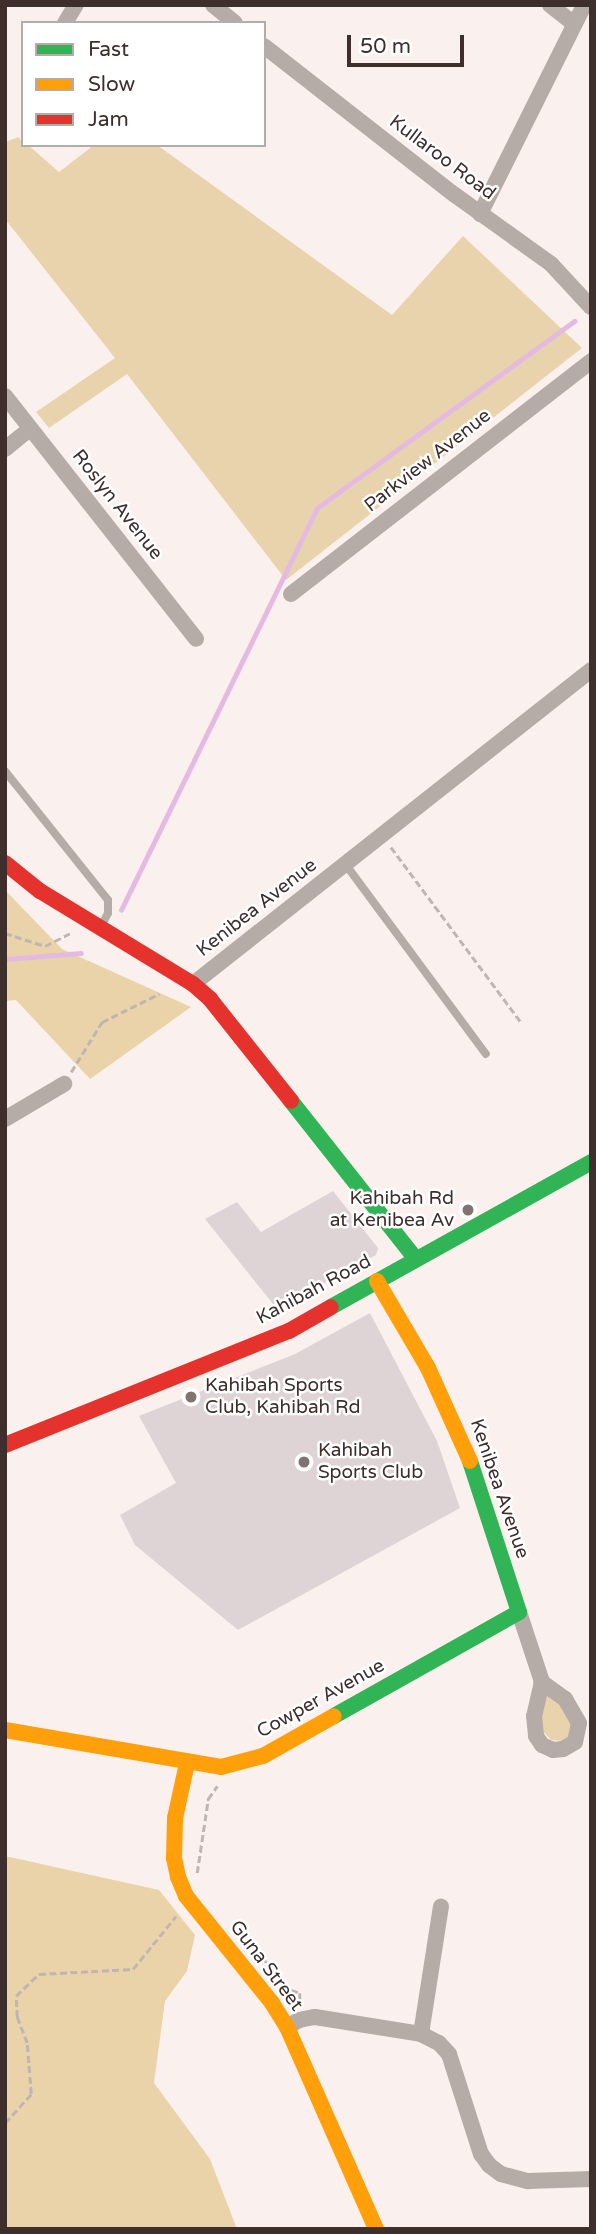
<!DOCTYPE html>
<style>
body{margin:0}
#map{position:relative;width:596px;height:2234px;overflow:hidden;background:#faf1ef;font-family:"Varela Round",sans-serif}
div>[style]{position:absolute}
.green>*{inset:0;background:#e8d3ac}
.forest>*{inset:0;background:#ead3a9}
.stream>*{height:4.5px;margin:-2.25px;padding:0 2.25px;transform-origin:2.25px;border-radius:2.25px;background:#e4bae2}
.building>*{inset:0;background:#ded3d5}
.path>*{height:2.5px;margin-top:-1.25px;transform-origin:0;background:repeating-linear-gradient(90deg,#beb6b3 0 7px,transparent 0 10.5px)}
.lane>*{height:8px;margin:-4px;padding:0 4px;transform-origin:4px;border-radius:4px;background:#b6aca7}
.street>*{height:16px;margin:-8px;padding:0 8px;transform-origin:8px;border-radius:8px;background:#b6aca7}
.fast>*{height:16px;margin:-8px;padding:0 8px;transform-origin:8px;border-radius:8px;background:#30b455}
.slow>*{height:16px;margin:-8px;padding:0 8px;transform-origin:8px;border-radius:8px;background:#ff9f0a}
.jam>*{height:16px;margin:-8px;padding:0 8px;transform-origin:8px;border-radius:8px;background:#e5322d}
.dots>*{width:19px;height:19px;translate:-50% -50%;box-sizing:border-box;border:4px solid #fff;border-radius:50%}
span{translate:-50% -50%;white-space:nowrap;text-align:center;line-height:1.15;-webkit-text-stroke:5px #fff;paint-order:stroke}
.street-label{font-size:19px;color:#3e2f2d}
.poi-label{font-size:19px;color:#3e2f2d}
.right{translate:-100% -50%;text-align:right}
.left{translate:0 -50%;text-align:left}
.frame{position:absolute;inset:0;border:7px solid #3e2f2d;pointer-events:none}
.legend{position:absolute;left:21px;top:21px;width:245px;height:126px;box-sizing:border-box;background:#fff;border:2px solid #b2acab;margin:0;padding:9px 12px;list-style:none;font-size:21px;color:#3e2f2d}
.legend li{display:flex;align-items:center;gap:14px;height:35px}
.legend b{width:35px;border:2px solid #b2acab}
.scale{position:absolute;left:347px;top:35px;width:117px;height:32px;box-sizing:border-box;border:4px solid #3e2f2d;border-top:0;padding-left:9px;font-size:21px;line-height:24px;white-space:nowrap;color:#3e2f2d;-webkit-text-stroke:5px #fff;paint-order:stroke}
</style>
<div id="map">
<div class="green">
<i style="clip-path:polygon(19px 137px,23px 145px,28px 145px,59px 172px,94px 145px,157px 145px,392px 315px,463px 236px,582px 348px,286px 580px,127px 374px,49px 428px,36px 412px,115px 358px,5px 219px,5px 142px)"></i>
<i style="clip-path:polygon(544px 1693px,559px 1702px,572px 1721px,571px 1735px,564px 1741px,551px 1740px,541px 1729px)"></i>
</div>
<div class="forest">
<i style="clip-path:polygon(5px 890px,62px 949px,191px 1007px,90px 1079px,16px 1000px,5px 1001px)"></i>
<i style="clip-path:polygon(5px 1856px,159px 1890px,195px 1935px,187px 1971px,165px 2001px,154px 2083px,210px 2159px,237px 2229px,5px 2229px)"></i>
</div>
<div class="stream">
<i style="left:121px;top:910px;width:447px;rotate:-64deg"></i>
<i style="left:317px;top:508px;width:318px;rotate:-36deg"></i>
<i style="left:5px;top:959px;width:76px;rotate:-4.5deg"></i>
</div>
<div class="building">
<i style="clip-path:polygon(333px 1191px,378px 1248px,376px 1255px,277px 1309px,205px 1219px,237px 1202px,261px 1232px)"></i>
<i style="clip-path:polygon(370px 1313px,437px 1441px,460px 1508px,238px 1630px,135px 1545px,120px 1515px,176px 1483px,139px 1416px,295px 1354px)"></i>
</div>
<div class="path">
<i style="left:391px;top:847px;width:217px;rotate:53.4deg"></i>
<i style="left:5px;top:933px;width:42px;rotate:18deg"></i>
<i style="left:45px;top:946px;width:28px;rotate:-27deg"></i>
<i style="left:71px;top:1072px;width:59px;rotate:-58.2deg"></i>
<i style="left:102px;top:1022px;width:64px;rotate:-26.2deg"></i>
<i style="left:197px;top:1873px;width:75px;rotate:-81.5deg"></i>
<i style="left:208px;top:1799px;width:16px;rotate:-55deg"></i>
<i style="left:262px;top:1957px;width:44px;rotate:48.7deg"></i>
<i style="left:291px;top:1990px;width:9px;rotate:18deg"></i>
<i style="left:300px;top:1993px;width:7px;rotate:90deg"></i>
<i style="left:5px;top:2123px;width:39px;rotate:-48deg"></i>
<i style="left:31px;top:2094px;width:51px;rotate:-94.5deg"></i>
<i style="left:27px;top:2043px;width:28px;rotate:-111deg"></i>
<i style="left:17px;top:2017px;width:21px;rotate:-93deg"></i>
<i style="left:16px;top:1996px;width:32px;rotate:-44deg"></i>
<i style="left:39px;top:1974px;width:94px;rotate:-3deg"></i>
<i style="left:133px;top:1969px;width:68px;rotate:-50.9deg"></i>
</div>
<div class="lane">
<i style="left:5px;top:771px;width:165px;rotate:51.4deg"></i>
<i style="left:108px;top:900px;width:13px;rotate:90deg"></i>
<i style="left:108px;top:913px;width:16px;rotate:117deg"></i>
<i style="left:346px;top:865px;width:235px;rotate:53.5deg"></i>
</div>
<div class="street">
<i style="left:213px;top:5px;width:28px;rotate:39deg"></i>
<i style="left:550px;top:5px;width:31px;rotate:38deg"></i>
<i style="left:65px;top:23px;width:21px;rotate:-59deg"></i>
<i style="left:264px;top:46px;width:242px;rotate:38deg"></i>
<i style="left:455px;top:195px;width:118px;rotate:35.7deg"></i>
<i style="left:551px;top:264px;width:59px;rotate:47.1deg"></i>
<i style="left:480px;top:214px;width:233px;rotate:-63.5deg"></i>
<i style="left:5px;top:396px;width:309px;rotate:51.8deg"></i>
<i style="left:5px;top:449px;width:32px;rotate:-39deg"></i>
<i style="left:291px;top:594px;width:380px;rotate:-37.8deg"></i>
<i style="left:193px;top:984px;width:507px;rotate:-38.27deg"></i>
<i style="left:5px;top:1119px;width:69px;rotate:-30.7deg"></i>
<i style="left:519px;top:1612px;width:74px;rotate:71.8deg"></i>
<i style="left:542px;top:1682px;width:35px;rotate:103deg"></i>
<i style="left:534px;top:1716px;width:20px;rotate:84deg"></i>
<i style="left:536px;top:1736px;width:11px;rotate:56deg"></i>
<i style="left:542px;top:1745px;width:12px;rotate:24deg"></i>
<i style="left:553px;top:1750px;width:10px;rotate:-6deg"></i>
<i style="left:563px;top:1749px;width:14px;rotate:-30deg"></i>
<i style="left:575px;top:1742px;width:19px;rotate:-78deg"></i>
<i style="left:579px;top:1723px;width:28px;rotate:-120deg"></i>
<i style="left:565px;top:1699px;width:29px;rotate:-144deg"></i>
<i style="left:287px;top:2027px;width:14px;rotate:-30deg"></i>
<i style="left:299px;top:2020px;width:16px;rotate:-11deg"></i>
<i style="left:315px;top:2017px;width:107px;rotate:9.1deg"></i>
<i style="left:421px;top:2034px;width:20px;rotate:27deg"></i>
<i style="left:439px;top:2043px;width:15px;rotate:48deg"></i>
<i style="left:449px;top:2054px;width:105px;rotate:72.3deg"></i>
<i style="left:481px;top:2154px;width:14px;rotate:54deg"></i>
<i style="left:489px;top:2165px;width:15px;rotate:37deg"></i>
<i style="left:501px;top:2174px;width:28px;rotate:15deg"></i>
<i style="left:528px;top:2181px;width:63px;rotate:-1.8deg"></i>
<i style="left:421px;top:2034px;width:129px;rotate:-81.1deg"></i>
</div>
<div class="fast">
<i style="left:291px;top:1101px;width:201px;rotate:51.7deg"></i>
<i style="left:331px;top:1307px;width:298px;rotate:-29.1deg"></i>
<i style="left:334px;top:1716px;width:212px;rotate:-29.3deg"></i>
<i style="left:519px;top:1612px;width:159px;rotate:-108deg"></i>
</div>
<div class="slow">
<i style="left:377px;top:1281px;width:101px;rotate:59.6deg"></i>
<i style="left:428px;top:1368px;width:102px;rotate:65.7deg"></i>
<i style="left:5px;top:1730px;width:219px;rotate:9.7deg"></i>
<i style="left:221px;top:1767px;width:43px;rotate:-14.7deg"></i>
<i style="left:263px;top:1756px;width:81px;rotate:-29.4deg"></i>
<i style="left:187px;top:1763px;width:56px;rotate:102.3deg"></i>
<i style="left:175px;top:1818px;width:40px;rotate:91.4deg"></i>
<i style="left:174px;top:1858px;width:19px;rotate:78deg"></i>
<i style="left:178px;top:1877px;width:21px;rotate:67deg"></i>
<i style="left:186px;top:1896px;width:137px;rotate:51.2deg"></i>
<i style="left:272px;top:2003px;width:28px;rotate:58deg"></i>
<i style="left:287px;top:2027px;width:221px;rotate:66.2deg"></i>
</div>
<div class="jam">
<i style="left:5px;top:863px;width:45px;rotate:38.7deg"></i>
<i style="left:40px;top:891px;width:179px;rotate:31.3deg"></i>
<i style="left:193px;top:984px;width:23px;rotate:41deg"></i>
<i style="left:210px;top:999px;width:130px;rotate:51.5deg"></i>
<i style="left:5px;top:1445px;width:306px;rotate:-21.9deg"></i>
<i style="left:289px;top:1331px;width:48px;rotate:-29.7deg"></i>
</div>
<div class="dots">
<i style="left:468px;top:1210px;background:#807371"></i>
<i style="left:191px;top:1397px;background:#807371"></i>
<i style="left:304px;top:1462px;background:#807371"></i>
</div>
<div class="street-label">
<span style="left:442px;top:158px;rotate:37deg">Kullaroo Road</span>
<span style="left:428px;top:461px;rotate:-38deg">Parkview Avenue</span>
<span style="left:117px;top:505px;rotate:52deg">Roslyn Avenue</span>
<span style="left:257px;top:908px;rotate:-38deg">Kenibea Avenue</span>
<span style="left:314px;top:1290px;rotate:-28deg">Kahibah Road</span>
<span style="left:499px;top:1489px;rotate:71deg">Kenibea Avenue</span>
<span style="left:321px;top:1699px;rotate:-29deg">Cowper Avenue</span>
<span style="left:266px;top:1966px;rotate:53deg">Guna Street</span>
</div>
<div class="poi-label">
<span class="right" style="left:454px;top:1210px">Kahibah Rd<br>at Kenibea Av</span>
<span class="left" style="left:205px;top:1397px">Kahibah Sports<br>Club, Kahibah Rd</span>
<span class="left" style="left:318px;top:1462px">Kahibah<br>Sports Club</span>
</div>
<div class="frame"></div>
<ul class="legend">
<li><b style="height:9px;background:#30b455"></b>Fast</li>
<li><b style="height:9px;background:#ff9f0a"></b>Slow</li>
<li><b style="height:9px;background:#e5322d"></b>Jam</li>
</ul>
<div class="scale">50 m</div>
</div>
